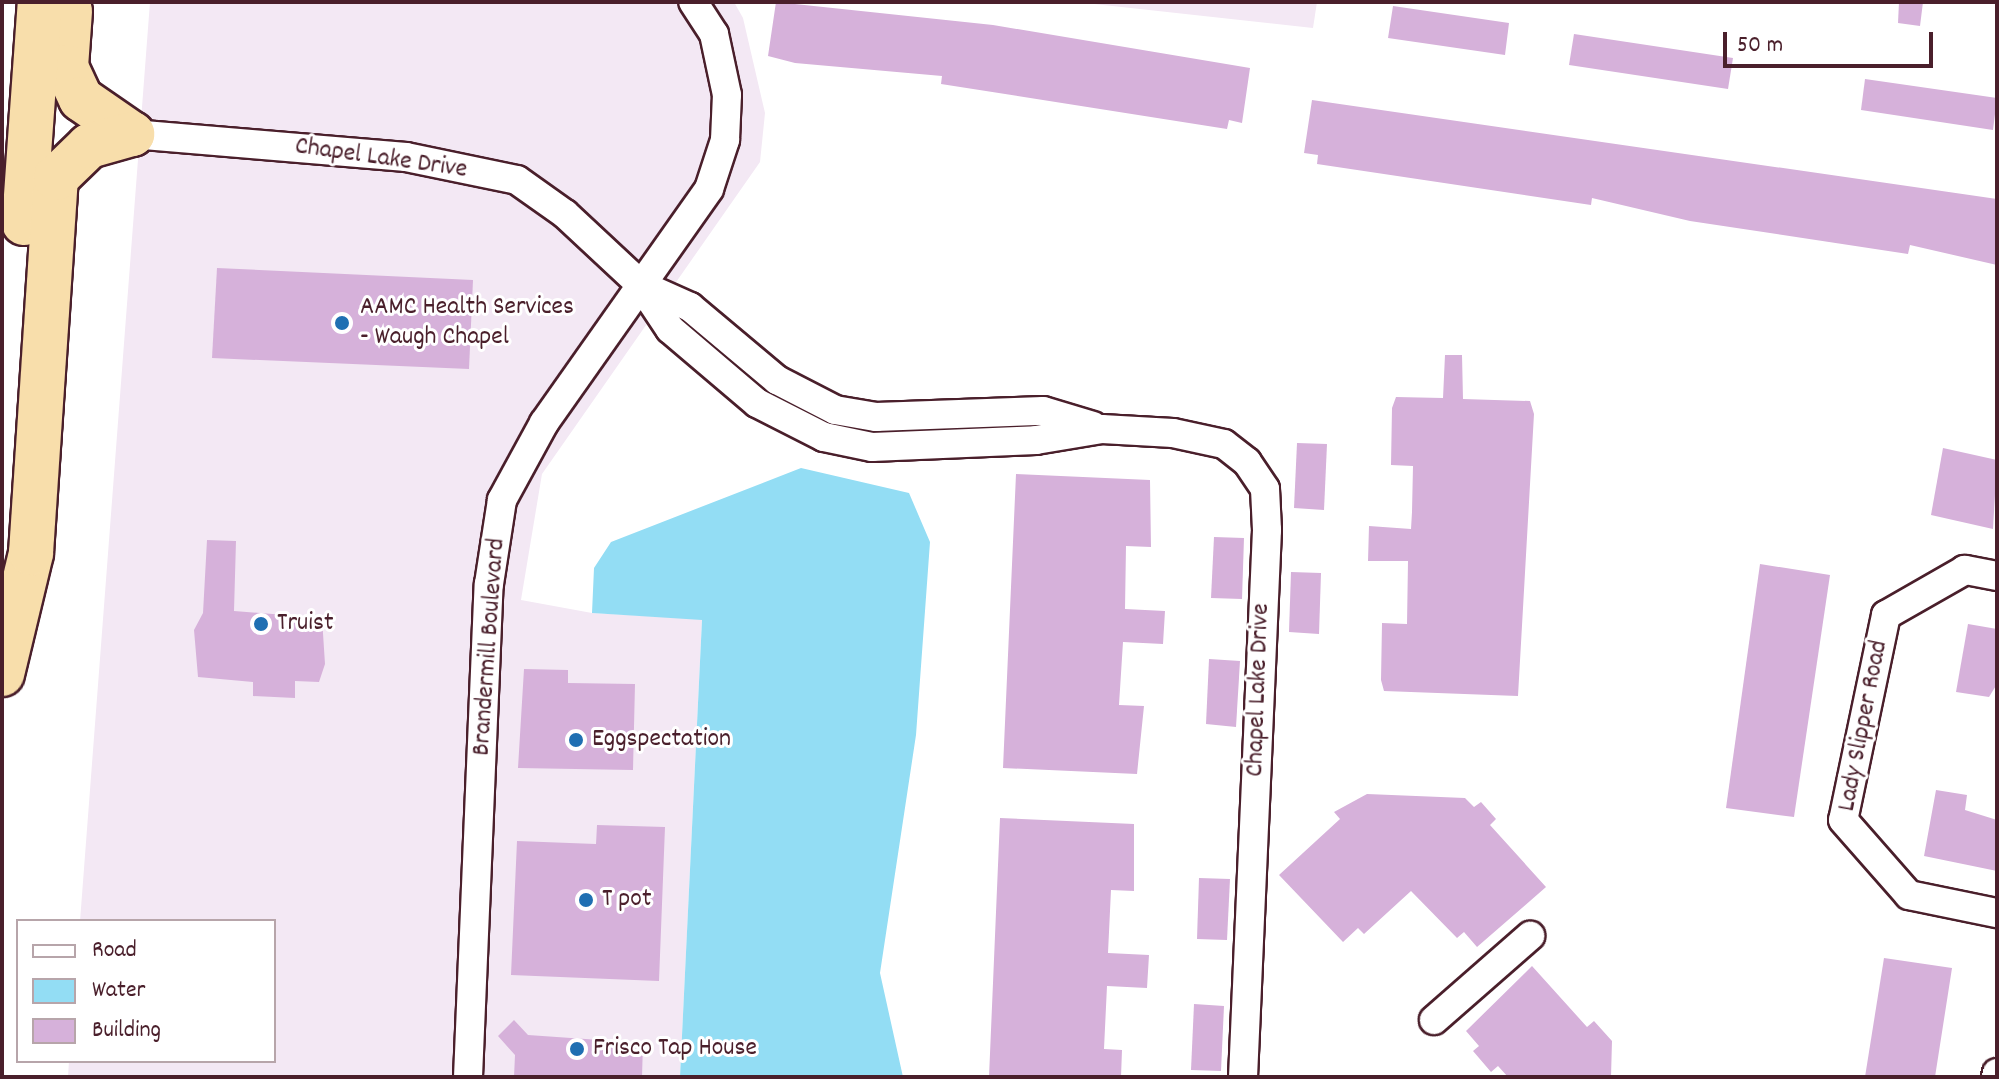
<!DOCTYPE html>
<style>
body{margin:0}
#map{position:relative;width:1999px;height:1079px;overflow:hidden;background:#fff;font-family:Dekko,sans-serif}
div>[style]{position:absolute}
.built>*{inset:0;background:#f3e8f4}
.water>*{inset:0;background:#93ddf4}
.building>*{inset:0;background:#d6b1da}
.roads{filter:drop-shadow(2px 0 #4a1f2b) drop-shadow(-2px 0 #4a1f2b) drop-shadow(0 2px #4a1f2b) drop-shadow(0 -2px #4a1f2b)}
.minor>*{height:28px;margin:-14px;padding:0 14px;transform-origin:14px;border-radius:14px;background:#fff}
.trunk>*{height:44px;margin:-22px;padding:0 22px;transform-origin:22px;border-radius:22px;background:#f8deab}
.dots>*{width:22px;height:22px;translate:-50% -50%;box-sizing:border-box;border:4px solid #fff;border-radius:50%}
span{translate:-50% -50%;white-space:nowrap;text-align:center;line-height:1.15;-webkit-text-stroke:6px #fff;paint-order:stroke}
.street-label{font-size:26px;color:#4a1f2b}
.poi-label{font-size:26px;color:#4a1f2b}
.left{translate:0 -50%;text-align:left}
.frame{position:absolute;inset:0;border:4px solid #4a1f2b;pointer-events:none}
.legend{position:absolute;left:16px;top:919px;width:260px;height:144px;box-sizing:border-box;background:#fff;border:2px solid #b7a5aa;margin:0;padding:10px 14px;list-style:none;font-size:24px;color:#4a1f2b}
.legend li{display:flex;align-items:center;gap:16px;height:40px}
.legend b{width:40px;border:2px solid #b7a5aa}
.scale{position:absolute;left:1723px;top:32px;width:210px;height:36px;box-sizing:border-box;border:4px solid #4a1f2b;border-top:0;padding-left:10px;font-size:24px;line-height:28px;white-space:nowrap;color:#4a1f2b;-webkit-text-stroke:6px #fff;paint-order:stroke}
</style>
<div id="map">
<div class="built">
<i style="clip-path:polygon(150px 2px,734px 2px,743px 18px,765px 113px,760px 162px,542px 474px,521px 600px,592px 613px,702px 619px,680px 1077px,68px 1077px,69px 1061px,274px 1061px,274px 921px,80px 921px)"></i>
<i style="clip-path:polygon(1076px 2px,1317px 2px,1313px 28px)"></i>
</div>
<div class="water">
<i style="clip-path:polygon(801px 468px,909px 493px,930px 542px,916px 735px,880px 973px,903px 1077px,680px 1077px,702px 620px,592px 613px,594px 568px,611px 542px)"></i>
</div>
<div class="building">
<i style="clip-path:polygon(776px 2px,993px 25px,1250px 68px,1242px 123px,1229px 120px,1227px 129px,941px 84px,942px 76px,795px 63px,768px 56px)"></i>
<i style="clip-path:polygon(1899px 2px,1923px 2px,1920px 26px,1898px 23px)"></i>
<i style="clip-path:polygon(1393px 6px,1509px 23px,1505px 55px,1388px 38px)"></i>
<i style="clip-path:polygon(1574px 34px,1733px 58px,1728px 89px,1569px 65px)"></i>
<i style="clip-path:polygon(1865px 79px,1997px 98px,1993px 130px,1861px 110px)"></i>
<i style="clip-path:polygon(1312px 100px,1997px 199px,1997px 265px,1910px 245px,1908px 254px,1690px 221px,1592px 198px,1591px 205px,1317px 164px,1318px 155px,1304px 153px)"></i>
<i style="clip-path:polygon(217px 268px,473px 280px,469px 369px,212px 358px)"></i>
<i style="clip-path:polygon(1445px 355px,1462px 355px,1463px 399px,1530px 401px,1534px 414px,1518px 696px,1384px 691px,1381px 680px,1382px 623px,1407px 624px,1408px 561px,1368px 561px,1369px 526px,1411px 529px,1412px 512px,1413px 466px,1391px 465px,1392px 408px,1396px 397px,1443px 398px)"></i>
<i style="clip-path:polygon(1297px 443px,1327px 444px,1324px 510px,1294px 508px)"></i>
<i style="clip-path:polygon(1943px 448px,1997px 460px,1993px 529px,1931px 515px)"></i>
<i style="clip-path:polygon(1016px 474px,1150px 480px,1151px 547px,1126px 546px,1125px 609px,1165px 611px,1163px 644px,1123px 642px,1119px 705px,1144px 706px,1137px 774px,1003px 768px)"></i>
<i style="clip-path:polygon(1214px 537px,1244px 538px,1242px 599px,1211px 598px)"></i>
<i style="clip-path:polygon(207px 540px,236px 541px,234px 611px,322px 618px,325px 664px,319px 682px,295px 681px,295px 698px,253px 696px,253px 682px,198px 677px,194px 630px,203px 613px)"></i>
<i style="clip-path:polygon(1760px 564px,1830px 575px,1794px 817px,1726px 808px)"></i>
<i style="clip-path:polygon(1291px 572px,1321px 573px,1319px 634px,1289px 632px)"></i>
<i style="clip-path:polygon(1968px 624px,1997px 629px,1997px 684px,1989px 697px,1956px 692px)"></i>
<i style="clip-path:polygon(1209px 659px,1240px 661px,1236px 727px,1206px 724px)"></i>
<i style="clip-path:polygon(524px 669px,568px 670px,568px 683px,635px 684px,633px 770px,518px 768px)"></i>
<i style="clip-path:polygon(1936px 790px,1967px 795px,1965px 810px,1997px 820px,1997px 871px,1924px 856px)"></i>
<i style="clip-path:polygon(1367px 794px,1465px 798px,1474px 807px,1481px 802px,1496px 819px,1490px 825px,1546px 887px,1477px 947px,1464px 932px,1457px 938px,1411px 891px,1364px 934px,1358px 928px,1343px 942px,1279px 875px,1340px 819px,1334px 812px)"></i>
<i style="clip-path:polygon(1000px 818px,1134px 824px,1134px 891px,1111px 890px,1108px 953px,1149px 955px,1147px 988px,1107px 986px,1104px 1049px,1122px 1050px,1121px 1077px,989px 1077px)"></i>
<i style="clip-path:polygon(597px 825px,665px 827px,659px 981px,511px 975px,517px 841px,596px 844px)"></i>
<i style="clip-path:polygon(1199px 878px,1230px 879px,1227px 940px,1197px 939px)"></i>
<i style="clip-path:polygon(1884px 958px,1952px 968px,1935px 1077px,1865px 1077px)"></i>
<i style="clip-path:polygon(1532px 966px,1587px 1027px,1594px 1021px,1612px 1041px,1611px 1077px,1508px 1077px,1498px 1066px,1491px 1072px,1473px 1051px,1479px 1046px,1466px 1031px)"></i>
<i style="clip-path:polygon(1194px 1004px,1224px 1006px,1221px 1071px,1191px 1070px)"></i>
<i style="clip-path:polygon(514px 1020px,528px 1035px,643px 1043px,642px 1077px,514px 1077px,515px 1055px,498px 1036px)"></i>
</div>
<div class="roads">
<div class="minor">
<i style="left:132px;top:134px;width:275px;rotate:4.8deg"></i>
<i style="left:406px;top:157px;width:113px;rotate:11.7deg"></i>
<i style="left:517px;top:180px;width:59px;rotate:35.3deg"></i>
<i style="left:565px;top:214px;width:103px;rotate:43deg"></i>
<i style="left:640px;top:284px;width:54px;rotate:56.3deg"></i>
<i style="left:670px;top:329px;width:114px;rotate:40.4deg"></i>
<i style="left:757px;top:403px;width:75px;rotate:26.9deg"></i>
<i style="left:824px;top:437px;width:49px;rotate:11.8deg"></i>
<i style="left:872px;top:447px;width:164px;rotate:-2.4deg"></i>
<i style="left:1036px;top:440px;width:67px;rotate:-9.5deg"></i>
<i style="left:1102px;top:429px;width:71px;rotate:3.2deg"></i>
<i style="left:1173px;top:433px;width:52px;rotate:12.2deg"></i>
<i style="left:1224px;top:444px;width:29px;rotate:38deg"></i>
<i style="left:1247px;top:462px;width:32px;rotate:56deg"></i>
<i style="left:1265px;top:489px;width:41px;rotate:87.2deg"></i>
<i style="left:1267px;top:530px;width:548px;rotate:92.51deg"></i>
<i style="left:641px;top:285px;width:54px;rotate:24.2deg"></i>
<i style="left:690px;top:307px;width:114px;rotate:40deg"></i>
<i style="left:777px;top:380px;width:65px;rotate:27.3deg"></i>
<i style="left:835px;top:410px;width:42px;rotate:9.7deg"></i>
<i style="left:876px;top:417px;width:167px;rotate:-2.1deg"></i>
<i style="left:1043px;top:411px;width:52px;rotate:16.7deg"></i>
<i style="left:1997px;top:576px;width:33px;rotate:-169deg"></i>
<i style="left:1965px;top:570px;width:91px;rotate:150.3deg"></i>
<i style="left:1886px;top:615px;width:209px;rotate:101.8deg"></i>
<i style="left:1843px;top:820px;width:100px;rotate:48.7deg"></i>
<i style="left:1909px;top:895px;width:90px;rotate:11.6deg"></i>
<i style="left:1434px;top:1020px;width:128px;rotate:-41.2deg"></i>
<i style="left:468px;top:1077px;width:493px;rotate:-87.6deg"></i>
<i style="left:489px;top:584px;width:85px;rotate:-81.2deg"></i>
<i style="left:502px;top:500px;width:88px;rotate:-61.4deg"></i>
<i style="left:544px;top:423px;width:286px;rotate:-54.8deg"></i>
<i style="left:709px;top:189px;width:52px;rotate:-71.9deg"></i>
<i style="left:725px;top:140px;width:45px;rotate:-87.5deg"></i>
<i style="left:727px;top:95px;width:62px;rotate:-102deg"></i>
<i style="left:714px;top:34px;width:38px;rotate:-123deg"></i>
<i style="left:1996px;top:1077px;width:4px;rotate:-76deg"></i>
</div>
<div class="trunk">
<i style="left:70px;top:11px;width:56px;rotate:94.1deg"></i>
<i style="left:66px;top:67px;width:35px;rotate:65deg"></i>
<i style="left:81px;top:99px;width:62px;rotate:34.5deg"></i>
<i style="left:24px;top:223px;width:222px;rotate:-85.9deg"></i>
<i style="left:2px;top:674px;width:124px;rotate:-76.5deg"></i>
<i style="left:31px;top:553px;width:376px;rotate:-86.2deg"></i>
<i style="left:56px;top:178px;width:46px;rotate:-44.1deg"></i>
<i style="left:89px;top:146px;width:45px;rotate:-15.6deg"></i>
</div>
</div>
<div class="dots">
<i style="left:342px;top:323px;background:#1f6fb2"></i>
<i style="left:261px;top:624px;background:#1f6fb2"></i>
<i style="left:576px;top:740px;background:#1f6fb2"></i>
<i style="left:586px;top:900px;background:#1f6fb2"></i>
<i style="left:577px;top:1049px;background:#1f6fb2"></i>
</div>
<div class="street-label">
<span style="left:381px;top:159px;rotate:8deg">Chapel Lake Drive</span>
<span style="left:490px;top:647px;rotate:-86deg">Brandermill Boulevard</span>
<span style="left:1259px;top:690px;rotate:-88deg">Chapel Lake Drive</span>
<span style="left:1864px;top:726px;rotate:-79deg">Lady Slipper Road</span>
</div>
<div class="poi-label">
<span class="left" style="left:360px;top:323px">AAMC Health Services<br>- Waugh Chapel</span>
<span class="left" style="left:277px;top:624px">Truist</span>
<span class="left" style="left:592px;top:740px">Eggspectation</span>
<span class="left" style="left:602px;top:900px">T pot</span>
<span class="left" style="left:593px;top:1049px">Frisco Tap House</span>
</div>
<div class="frame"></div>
<ul class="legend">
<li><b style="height:10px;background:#fff"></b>Road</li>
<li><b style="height:22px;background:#93ddf4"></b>Water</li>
<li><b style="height:22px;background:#d6b1da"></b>Building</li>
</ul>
<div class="scale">50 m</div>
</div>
